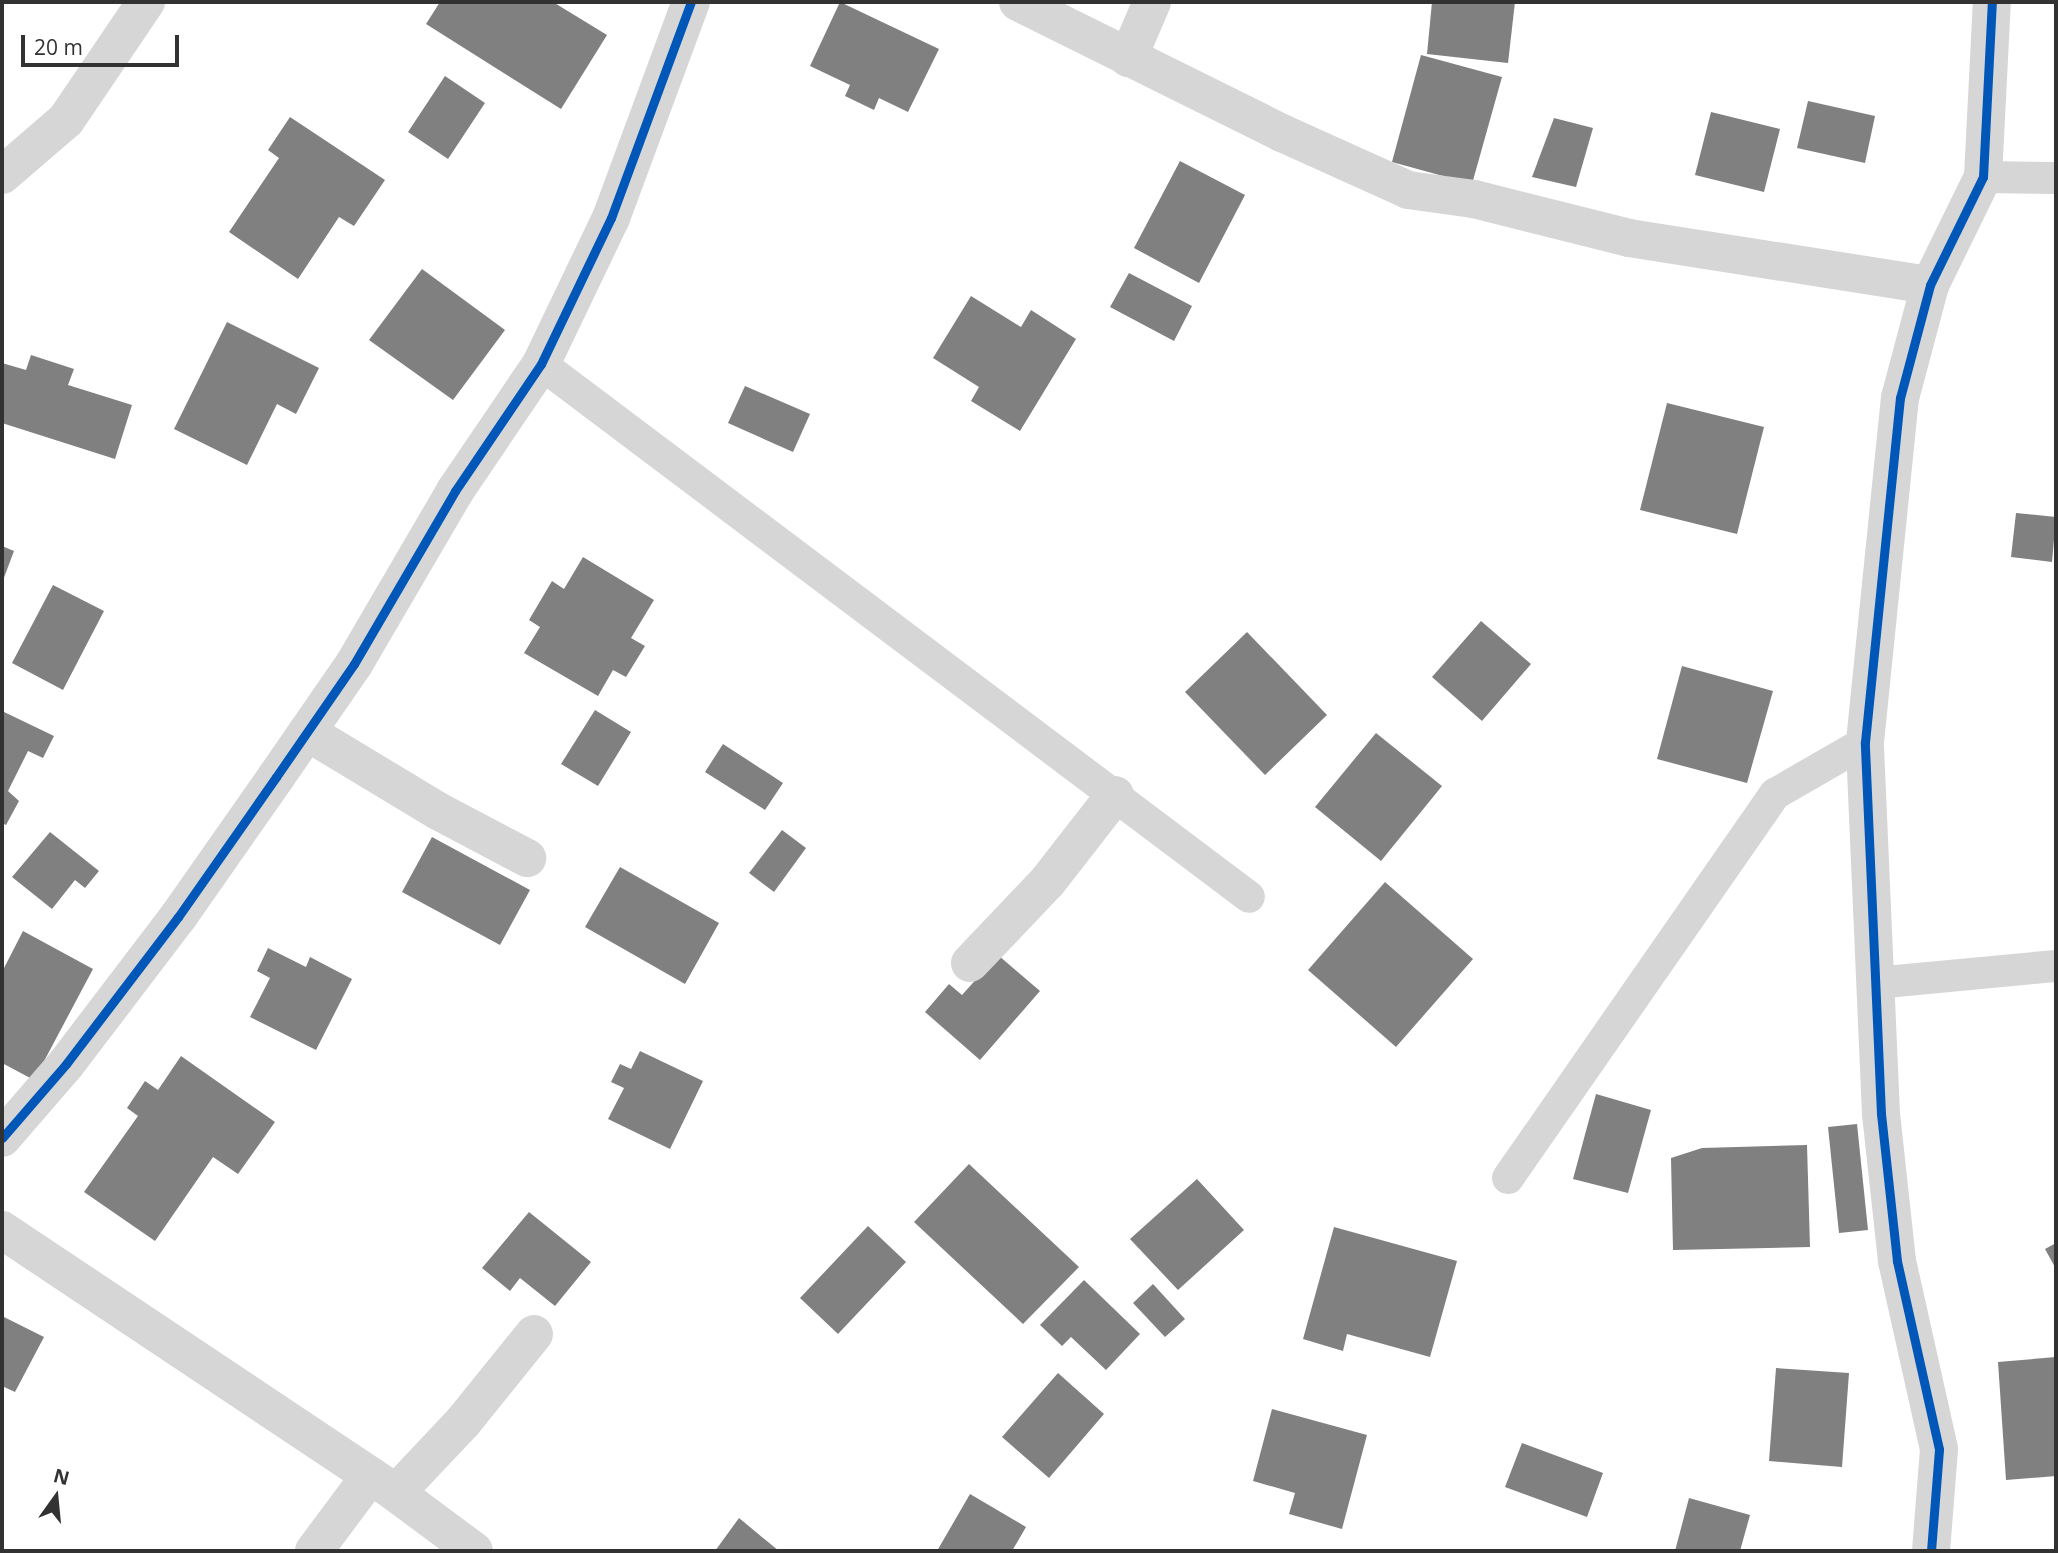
<!DOCTYPE html>
<style>
body{margin:0}
#map{position:relative;width:2058px;height:1553px;overflow:hidden;background:#fff;font-family:"Open Sans",sans-serif}
div>[style]{position:absolute}
.building>*{inset:0;background:#808080}
.service>*{height:32px;margin:-16px;padding:0 16px;transform-origin:16px;border-radius:16px;background:#d6d6d6}
.minor>*{height:38px;margin:-19px;padding:0 19px;transform-origin:19px;border-radius:19px;background:#d6d6d6}
.cycleway>*{height:9px;margin:-4.5px;padding:0 4.5px;transform-origin:4.5px;border-radius:4.5px;background:#0057b8}
span{translate:-50% -50%;white-space:nowrap;text-align:center;line-height:1.15;-webkit-text-stroke:7px #fff;paint-order:stroke}
.frame{position:absolute;inset:0;border:4px solid #323232;pointer-events:none}
.north{position:absolute;left:21px;top:1462px;width:70px;height:70px;-webkit-text-stroke:5px #fff;paint-order:stroke;rotate:15deg;font-size:19px;font-weight:700;line-height:28px;text-align:center;color:#323232}
.north::after{content:'';display:block;margin:auto;width:24px;height:32px;background:#323232;clip-path:polygon(50% 0,100% 100%,50% 72%,0 100%)}
.scale{position:absolute;left:21px;top:35px;width:158px;height:32px;box-sizing:border-box;border:4px solid #323232;border-top:0;padding-left:9px;font-size:21px;line-height:24px;white-space:nowrap;color:#323232;-webkit-text-stroke:5px #fff;paint-order:stroke}
</style>
<div id="map">
<div class="building">
<i style="clip-path:polygon(440px 2px,553px 2px,607px 35px,561px 109px,426px 24px)"></i>
<i style="clip-path:polygon(840px 2px,939px 49px,908px 112px,879px 98px,874px 110px,845px 96px,850px 85px,810px 66px)"></i>
<i style="clip-path:polygon(1432px 2px,1515px 2px,1508px 63px,1427px 54px)"></i>
<i style="clip-path:polygon(1421px 55px,1502px 77px,1472px 184px,1392px 162px)"></i>
<i style="clip-path:polygon(445px 76px,485px 103px,448px 159px,408px 132px)"></i>
<i style="clip-path:polygon(1808px 101px,1875px 116px,1865px 163px,1797px 148px)"></i>
<i style="clip-path:polygon(1711px 112px,1780px 129px,1764px 192px,1695px 175px)"></i>
<i style="clip-path:polygon(290px 117px,385px 180px,354px 226px,339px 217px,298px 279px,229px 232px,279px 158px,268px 150px)"></i>
<i style="clip-path:polygon(1554px 118px,1593px 128px,1576px 187px,1532px 177px)"></i>
<i style="clip-path:polygon(1180px 161px,1245px 195px,1199px 283px,1134px 248px)"></i>
<i style="clip-path:polygon(422px 269px,505px 330px,453px 400px,369px 340px)"></i>
<i style="clip-path:polygon(1129px 273px,1192px 306px,1174px 341px,1110px 307px)"></i>
<i style="clip-path:polygon(971px 296px,1021px 327px,1031px 310px,1076px 339px,1020px 431px,971px 401px,979px 387px,933px 358px)"></i>
<i style="clip-path:polygon(227px 322px,319px 368px,296px 414px,277px 404px,247px 465px,174px 429px)"></i>
<i style="clip-path:polygon(31px 355px,74px 369px,68px 385px,132px 405px,115px 459px,2px 423px,2px 363px,26px 370px)"></i>
<i style="clip-path:polygon(745px 386px,810px 414px,793px 452px,728px 423px)"></i>
<i style="clip-path:polygon(1667px 403px,1764px 427px,1737px 534px,1640px 510px)"></i>
<i style="clip-path:polygon(2016px 513px,2056px 517px,2052px 562px,2011px 557px)"></i>
<i style="clip-path:polygon(2px 546px,14px 551px,2px 583px)"></i>
<i style="clip-path:polygon(583px 557px,654px 600px,631px 638px,645px 646px,626px 677px,613px 670px,598px 696px,524px 653px,540px 627px,529px 620px,552px 581px,564px 589px)"></i>
<i style="clip-path:polygon(53px 585px,104px 611px,63px 690px,12px 663px)"></i>
<i style="clip-path:polygon(1481px 621px,1531px 664px,1482px 721px,1432px 677px)"></i>
<i style="clip-path:polygon(1247px 632px,1327px 715px,1265px 775px,1185px 692px)"></i>
<i style="clip-path:polygon(1682px 666px,1773px 691px,1747px 783px,1657px 759px)"></i>
<i style="clip-path:polygon(595px 710px,631px 732px,598px 786px,561px 764px)"></i>
<i style="clip-path:polygon(2px 711px,54px 736px,43px 758px,28px 751px,8px 791px,19px 801px,6px 825px,2px 823px)"></i>
<i style="clip-path:polygon(1376px 733px,1442px 786px,1381px 861px,1315px 807px)"></i>
<i style="clip-path:polygon(723px 744px,783px 783px,765px 810px,705px 772px)"></i>
<i style="clip-path:polygon(782px 830px,806px 848px,774px 892px,749px 873px)"></i>
<i style="clip-path:polygon(50px 832px,99px 871px,85px 888px,75px 880px,52px 909px,12px 877px)"></i>
<i style="clip-path:polygon(432px 837px,530px 890px,500px 945px,402px 892px)"></i>
<i style="clip-path:polygon(620px 867px,719px 923px,685px 984px,585px 927px)"></i>
<i style="clip-path:polygon(1385px 882px,1473px 959px,1396px 1047px,1308px 970px)"></i>
<i style="clip-path:polygon(23px 931px,93px 969px,34px 1080px,2px 1063px,2px 972px)"></i>
<i style="clip-path:polygon(268px 948px,306px 967px,310px 957px,352px 979px,316px 1050px,250px 1017px,270px 978px,257px 971px)"></i>
<i style="clip-path:polygon(998px 955px,1040px 991px,980px 1060px,925px 1012px,949px 984px,962px 995px)"></i>
<i style="clip-path:polygon(640px 1051px,703px 1081px,670px 1149px,608px 1119px,624px 1088px,611px 1082px,620px 1064px,631px 1069px)"></i>
<i style="clip-path:polygon(181px 1056px,275px 1122px,238px 1174px,213px 1157px,155px 1241px,84px 1192px,138px 1116px,127px 1108px,145px 1081px,158px 1090px)"></i>
<i style="clip-path:polygon(1596px 1094px,1651px 1110px,1628px 1193px,1573px 1179px)"></i>
<i style="clip-path:polygon(1857px 1124px,1868px 1230px,1839px 1233px,1828px 1127px)"></i>
<i style="clip-path:polygon(1807px 1145px,1810px 1247px,1673px 1250px,1671px 1158px,1702px 1148px)"></i>
<i style="clip-path:polygon(969px 1164px,1079px 1267px,1023px 1324px,914px 1222px)"></i>
<i style="clip-path:polygon(1197px 1179px,1244px 1230px,1178px 1290px,1130px 1239px)"></i>
<i style="clip-path:polygon(529px 1212px,591px 1262px,555px 1306px,520px 1278px,510px 1291px,482px 1268px)"></i>
<i style="clip-path:polygon(868px 1226px,906px 1262px,838px 1334px,800px 1298px)"></i>
<i style="clip-path:polygon(1334px 1227px,1457px 1261px,1430px 1357px,1347px 1334px,1343px 1351px,1303px 1339px)"></i>
<i style="clip-path:polygon(2056px 1243px,2056px 1269px,2045px 1249px)"></i>
<i style="clip-path:polygon(1084px 1280px,1140px 1334px,1106px 1370px,1071px 1337px,1062px 1346px,1040px 1325px)"></i>
<i style="clip-path:polygon(1153px 1284px,1185px 1319px,1165px 1337px,1133px 1303px)"></i>
<i style="clip-path:polygon(2px 1316px,44px 1337px,15px 1392px,2px 1386px)"></i>
<i style="clip-path:polygon(2056px 1357px,2056px 1476px,2006px 1480px,1998px 1362px)"></i>
<i style="clip-path:polygon(1776px 1368px,1849px 1373px,1842px 1467px,1769px 1461px)"></i>
<i style="clip-path:polygon(1058px 1373px,1104px 1414px,1049px 1478px,1002px 1437px)"></i>
<i style="clip-path:polygon(1272px 1409px,1367px 1435px,1342px 1529px,1289px 1514px,1295px 1493px,1253px 1481px)"></i>
<i style="clip-path:polygon(1522px 1443px,1603px 1473px,1587px 1517px,1505px 1487px)"></i>
<i style="clip-path:polygon(970px 1494px,1026px 1527px,1012px 1551px,937px 1551px)"></i>
<i style="clip-path:polygon(1689px 1498px,1750px 1515px,1740px 1551px,1675px 1551px)"></i>
<i style="clip-path:polygon(739px 1518px,779px 1551px,715px 1551px)"></i>
</div>
<div class="service">
<i style="left:1983px;top:177px;width:73px;rotate:0.8deg"></i>
<i style="left:541px;top:364px;width:886px;rotate:36.97deg"></i>
<i style="left:1875px;top:983px;width:182px;rotate:-5.4deg"></i>
<i style="left:1508px;top:1178px;width:468px;rotate:-55.2deg"></i>
<i style="left:1775px;top:794px;width:104px;rotate:-30deg"></i>
</div>
<div class="minor">
<i style="left:1018px;top:2px;width:295px;rotate:26.4deg"></i>
<i style="left:1282px;top:133px;width:138px;rotate:24.3deg"></i>
<i style="left:1408px;top:190px;width:67px;rotate:7.8deg"></i>
<i style="left:1474px;top:199px;width:160px;rotate:14.1deg"></i>
<i style="left:1629px;top:238px;width:305px;rotate:8.9deg"></i>
<i style="left:1128px;top:58px;width:61px;rotate:-66.8deg"></i>
<i style="left:2px;top:175px;width:84px;rotate:-40.7deg"></i>
<i style="left:66px;top:120px;width:143px;rotate:-55.9deg"></i>
<i style="left:307px;top:732px;width:153px;rotate:31.1deg"></i>
<i style="left:438px;top:811px;width:101px;rotate:27.8deg"></i>
<i style="left:970px;top:963px;width:113px;rotate:-46.4deg"></i>
<i style="left:1048px;top:881px;width:109px;rotate:-52.1deg"></i>
<i style="left:2px;top:1138px;width:98px;rotate:-49.1deg"></i>
<i style="left:66px;top:1064px;width:185px;rotate:-52.7deg"></i>
<i style="left:178px;top:917px;width:171px;rotate:-55deg"></i>
<i style="left:276px;top:777px;width:137px;rotate:-55.4deg"></i>
<i style="left:354px;top:664px;width:200px;rotate:-59.7deg"></i>
<i style="left:455px;top:491px;width:153px;rotate:-55.9deg"></i>
<i style="left:541px;top:364px;width:162px;rotate:-64.4deg"></i>
<i style="left:611px;top:218px;width:230px;rotate:-69.7deg"></i>
<i style="left:2px;top:1230px;width:474px;rotate:33.7deg"></i>
<i style="left:396px;top:1493px;width:97px;rotate:36.6deg"></i>
<i style="left:396px;top:1493px;width:98px;rotate:-46.7deg"></i>
<i style="left:463px;top:1422px;width:113px;rotate:-51.1deg"></i>
<i style="left:314px;top:1551px;width:94px;rotate:-53.3deg"></i>
<i style="left:1931px;top:1551px;width:102px;rotate:-85.5deg"></i>
<i style="left:1939px;top:1449px;width:193px;rotate:-102.6deg"></i>
<i style="left:1897px;top:1261px;width:148px;rotate:-96.2deg"></i>
<i style="left:1881px;top:1114px;width:372px;rotate:-92.5deg"></i>
<i style="left:1865px;top:742px;width:346px;rotate:-84.2deg"></i>
<i style="left:1900px;top:398px;width:117px;rotate:-75.1deg"></i>
<i style="left:1930px;top:285px;width:120px;rotate:-63.9deg"></i>
<i style="left:1983px;top:177px;width:175px;rotate:-87.1deg"></i>
</div>
<div class="cycleway">
<i style="left:2px;top:1138px;width:98px;rotate:-49.1deg"></i>
<i style="left:66px;top:1064px;width:185px;rotate:-52.7deg"></i>
<i style="left:178px;top:917px;width:171px;rotate:-55deg"></i>
<i style="left:276px;top:777px;width:137px;rotate:-55.4deg"></i>
<i style="left:354px;top:664px;width:200px;rotate:-59.7deg"></i>
<i style="left:455px;top:491px;width:153px;rotate:-55.9deg"></i>
<i style="left:541px;top:364px;width:162px;rotate:-64.4deg"></i>
<i style="left:611px;top:218px;width:230px;rotate:-69.7deg"></i>
<i style="left:1931px;top:1551px;width:102px;rotate:-85.5deg"></i>
<i style="left:1939px;top:1449px;width:193px;rotate:-102.6deg"></i>
<i style="left:1897px;top:1261px;width:148px;rotate:-96.2deg"></i>
<i style="left:1881px;top:1114px;width:372px;rotate:-92.5deg"></i>
<i style="left:1865px;top:742px;width:346px;rotate:-84.2deg"></i>
<i style="left:1900px;top:398px;width:117px;rotate:-75.1deg"></i>
<i style="left:1930px;top:285px;width:120px;rotate:-63.9deg"></i>
<i style="left:1983px;top:177px;width:175px;rotate:-87.1deg"></i>
</div>
<div class="frame"></div>
<div class="north">N</div>
<div class="scale">20 m</div>
</div>
